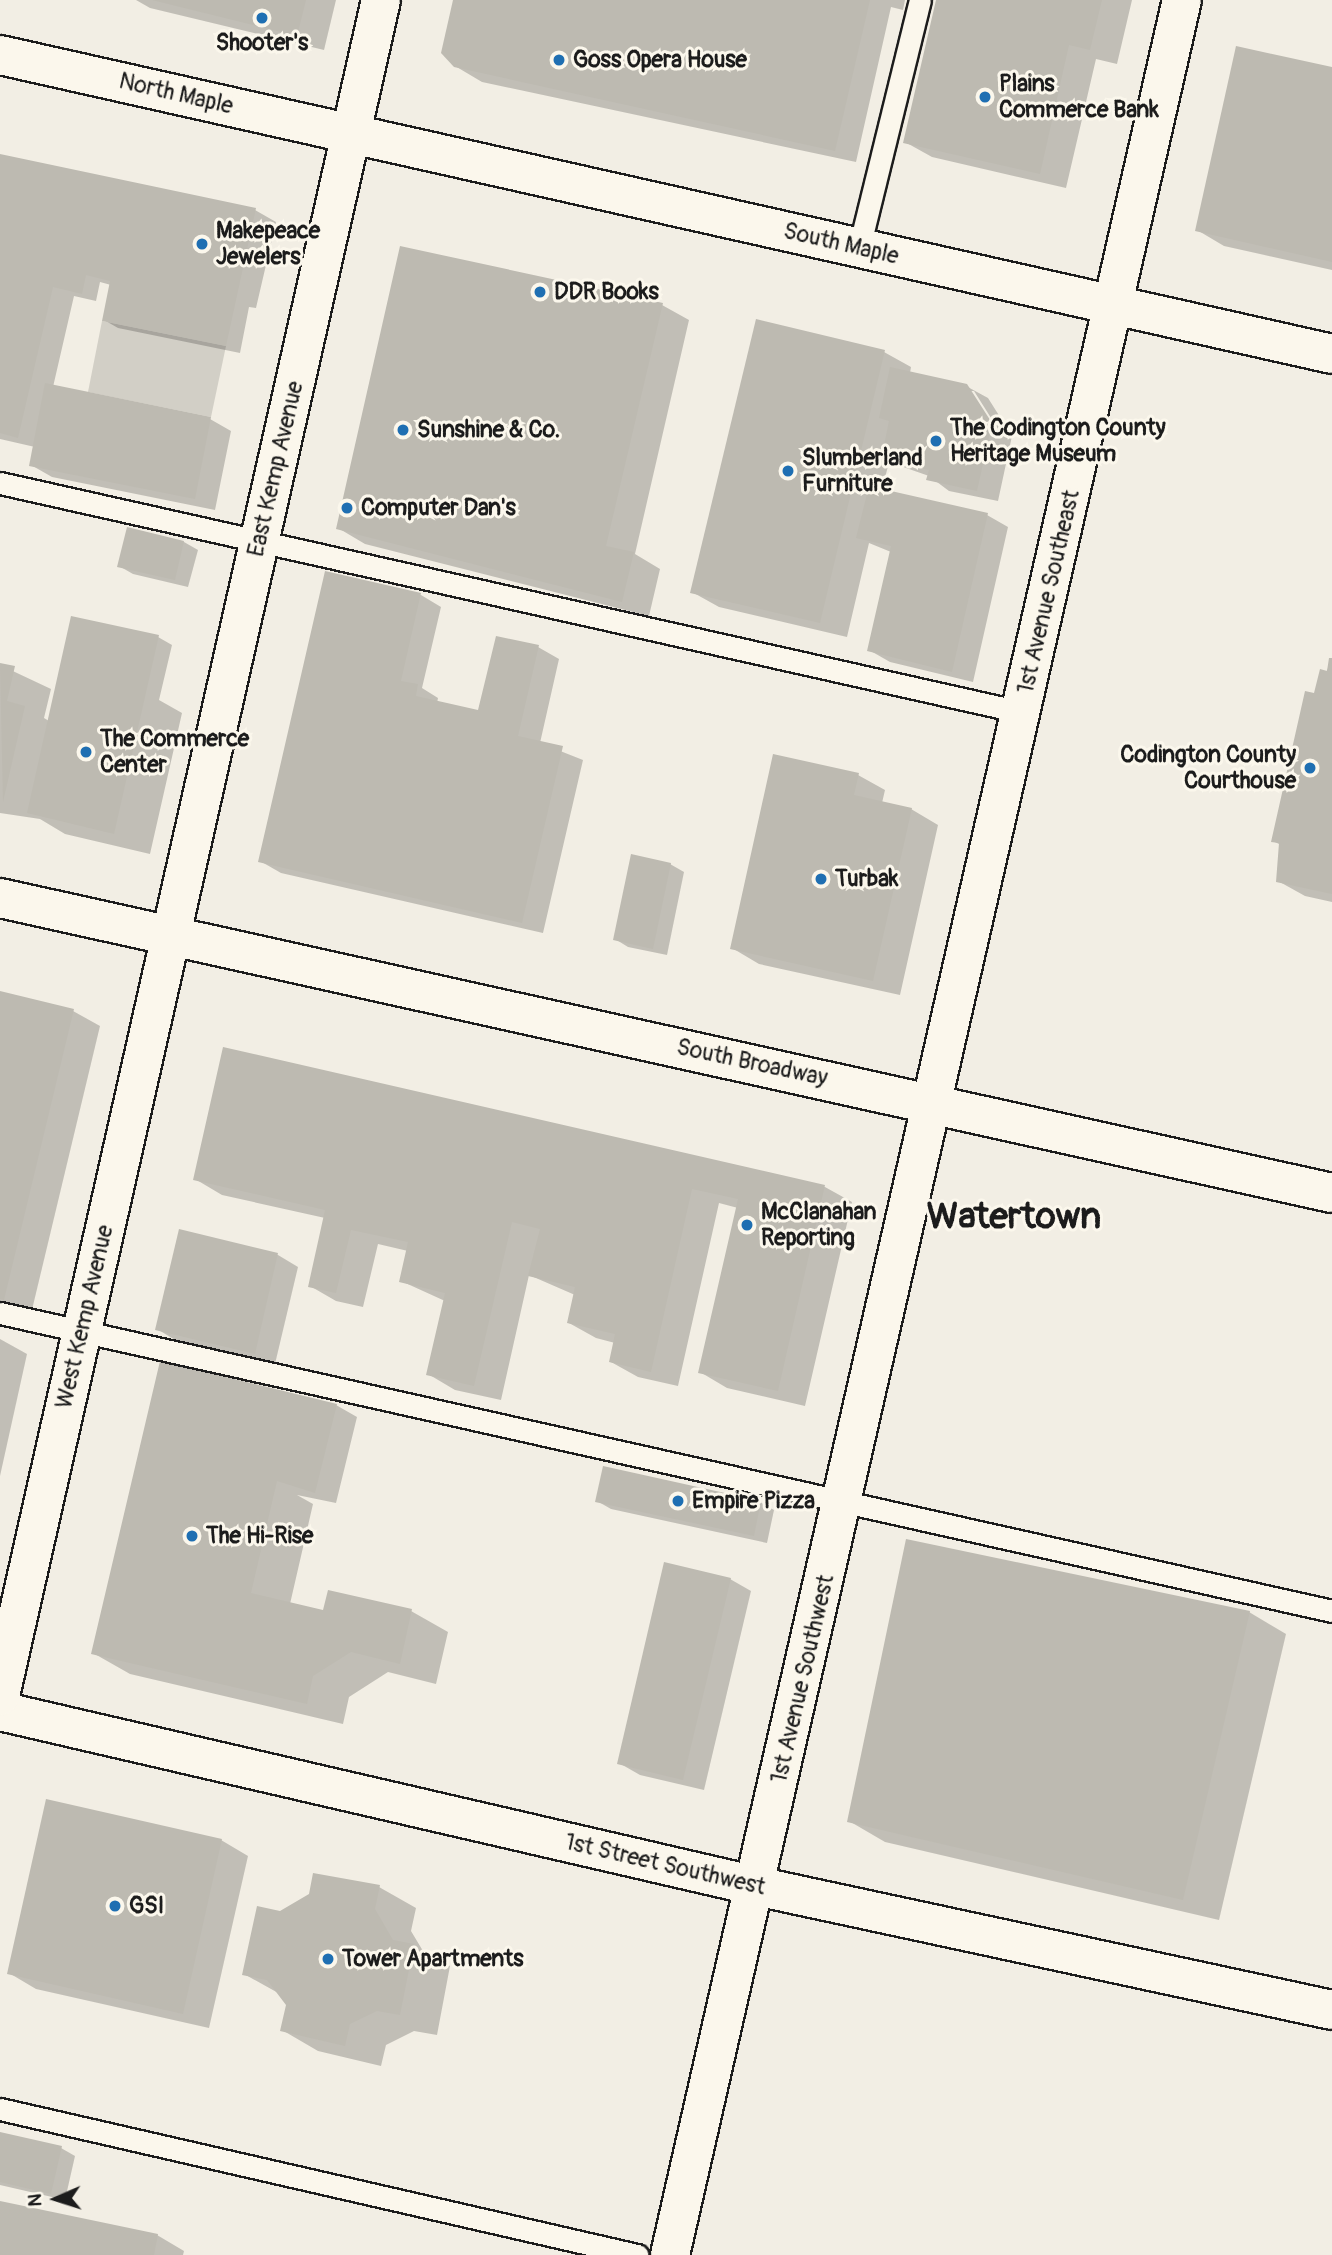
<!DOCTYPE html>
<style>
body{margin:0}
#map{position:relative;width:1332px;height:2255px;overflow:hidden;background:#f2eee4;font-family:Pangolin,sans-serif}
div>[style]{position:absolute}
.green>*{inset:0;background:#d2cfc6}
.shadow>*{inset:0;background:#0003}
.building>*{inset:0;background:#bdbab1}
.roads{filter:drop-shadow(2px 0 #1c1c1c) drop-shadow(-2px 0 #1c1c1c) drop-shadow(0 2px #1c1c1c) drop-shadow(0 -2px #1c1c1c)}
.lane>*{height:21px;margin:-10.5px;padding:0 10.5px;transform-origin:10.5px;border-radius:10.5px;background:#fbf7ec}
.street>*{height:38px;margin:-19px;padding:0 19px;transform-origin:19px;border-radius:19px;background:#fbf7ec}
.secondary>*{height:38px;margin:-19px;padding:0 19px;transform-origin:19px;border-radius:19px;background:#fbf7ec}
.dots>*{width:19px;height:19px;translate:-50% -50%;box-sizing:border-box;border:4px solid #fbf7ec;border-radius:50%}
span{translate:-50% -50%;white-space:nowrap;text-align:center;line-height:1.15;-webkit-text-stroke:6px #fbf7ec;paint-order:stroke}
.poi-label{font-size:23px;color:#1c1c1c;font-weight:700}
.left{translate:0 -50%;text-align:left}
.right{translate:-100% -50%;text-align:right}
.street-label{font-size:23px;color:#1c1c1c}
.town-label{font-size:37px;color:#1c1c1c;font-weight:700}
.north{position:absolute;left:21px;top:2164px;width:70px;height:70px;-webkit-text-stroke:5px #fbf7ec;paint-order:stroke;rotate:267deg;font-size:19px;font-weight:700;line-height:28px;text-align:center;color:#1c1c1c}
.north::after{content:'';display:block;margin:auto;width:24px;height:32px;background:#1c1c1c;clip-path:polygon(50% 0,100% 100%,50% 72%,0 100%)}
</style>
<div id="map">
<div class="green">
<i style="clip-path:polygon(102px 321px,226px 346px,211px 417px,88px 392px)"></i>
</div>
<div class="shadow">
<i style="clip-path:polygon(136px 0,336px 0,324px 50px,150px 8px)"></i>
<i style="clip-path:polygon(455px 0,905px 0,903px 10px,891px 7px,856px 162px,482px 82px,455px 66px)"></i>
<i style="clip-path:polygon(938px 0,1132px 0,1117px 64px,1096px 59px,1066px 188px,932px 157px,905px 142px)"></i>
<i style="clip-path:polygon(1332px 69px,1332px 270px,1224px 246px,1197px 230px)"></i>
<i style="clip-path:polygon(0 156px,255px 210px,276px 222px,256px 308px,249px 307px,240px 353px,118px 328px,104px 320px,111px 285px,100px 282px,96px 301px,74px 296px,53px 387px,210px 419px,231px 431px,215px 510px,52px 477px,31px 465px,35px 447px,0 439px)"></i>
<i style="clip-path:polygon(662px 305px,689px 320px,635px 554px,660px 569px,649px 616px,365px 544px,338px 528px)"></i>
<i style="clip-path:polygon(evenodd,884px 352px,911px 367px,910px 373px,966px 386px,988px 398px,1012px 436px,998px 501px,949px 491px,929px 476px,889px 462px,882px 490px,987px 515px,1008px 527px,973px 682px,890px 662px,869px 650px,891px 552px,869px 543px,847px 637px,719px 607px,692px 592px,884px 352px,970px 391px,974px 391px,998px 429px,995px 431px,970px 391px)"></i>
<i style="clip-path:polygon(128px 529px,184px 542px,198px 550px,188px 587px,133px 574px,119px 566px)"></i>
<i style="clip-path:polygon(326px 573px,421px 595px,441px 607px,422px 688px,438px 698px,437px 703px,479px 712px,538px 647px,559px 659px,540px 743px,583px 760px,543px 933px,281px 873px,260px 861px)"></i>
<i style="clip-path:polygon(158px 637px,172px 645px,159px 700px,182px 713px,150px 854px,65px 834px,40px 819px,0 813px,0 665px,51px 689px,44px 718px,49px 721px)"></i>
<i style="clip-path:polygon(1332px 660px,1332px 902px,1305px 896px,1278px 881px,1281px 845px,1273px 841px,1315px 695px)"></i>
<i style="clip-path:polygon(858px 775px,885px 790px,882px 803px,911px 809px,938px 825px,900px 995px,759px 964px,732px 948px)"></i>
<i style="clip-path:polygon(670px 864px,684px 872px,667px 955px,628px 947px,615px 939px)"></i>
<i style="clip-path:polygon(0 993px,73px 1011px,100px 1026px,31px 1314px,0 1307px)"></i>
<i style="clip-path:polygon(224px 1049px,825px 1187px,852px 1202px,805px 1406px,727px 1388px,700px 1372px,738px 1208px,719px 1203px,678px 1386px,638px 1377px,611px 1362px,615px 1343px,596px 1338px,569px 1323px,575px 1295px,529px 1275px,501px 1400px,455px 1390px,428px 1374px,445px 1301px,401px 1281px,408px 1251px,378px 1244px,363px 1307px,336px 1301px,310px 1286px,325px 1218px,222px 1195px,195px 1179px)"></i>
<i style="clip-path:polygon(180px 1231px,278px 1255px,298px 1267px,275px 1364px,177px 1341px,157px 1329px)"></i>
<i style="clip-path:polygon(0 1339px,27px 1354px,0 1476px)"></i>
<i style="clip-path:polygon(336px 1405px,357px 1417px,336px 1503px,297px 1495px,313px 1504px,290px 1604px,325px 1612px,411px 1611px,448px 1632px,436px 1684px,388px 1672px,349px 1697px,343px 1724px,130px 1674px,93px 1653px)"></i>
<i style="clip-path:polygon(597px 1501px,760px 1502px,774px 1510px,767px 1543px,611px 1509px)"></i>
<i style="clip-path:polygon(730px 1579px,751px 1591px,704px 1790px,640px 1775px,619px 1763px)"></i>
<i style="clip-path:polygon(1249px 1612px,1286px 1634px,1219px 1920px,885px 1842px,849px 1821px)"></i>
<i style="clip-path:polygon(221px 1840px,248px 1856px,209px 2028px,36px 1989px,9px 1973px)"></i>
<i style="clip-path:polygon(379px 1887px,416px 1908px,411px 1931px,423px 1951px,450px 1966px,437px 2035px,414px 2031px,386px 2045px,381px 2066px,318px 2051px,282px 2030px,288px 2004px,280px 1994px,244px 1974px,280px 1913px)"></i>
<i style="clip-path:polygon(0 2134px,61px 2148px,75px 2156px,65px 2200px,0 2185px)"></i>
<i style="clip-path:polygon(0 2203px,157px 2235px,184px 2251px,183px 2255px,0 2255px)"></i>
</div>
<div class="building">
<i style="clip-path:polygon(152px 0,306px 0,297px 36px)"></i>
<i style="clip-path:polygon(453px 0,870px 0,835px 151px,454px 67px,441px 53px)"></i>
<i style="clip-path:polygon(936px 0,1102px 0,1090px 50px,1069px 45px,1040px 174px,903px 143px)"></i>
<i style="clip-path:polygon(1236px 46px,1332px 67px,1332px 262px,1195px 231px)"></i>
<i style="clip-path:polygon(0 154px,256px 208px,226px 346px,102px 321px,110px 281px,86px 275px,82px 294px,53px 287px,18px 438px,0 433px)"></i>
<i style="clip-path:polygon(400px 246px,663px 303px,606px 546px,634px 552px,622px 602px,336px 529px)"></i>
<i style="clip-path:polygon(756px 319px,885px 350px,820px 623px,690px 593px)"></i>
<i style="clip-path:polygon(890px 367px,967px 384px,992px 423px,977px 491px,926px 480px,929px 470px,881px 460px,889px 421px,879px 418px)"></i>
<i style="clip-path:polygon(45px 383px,211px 417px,195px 499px,29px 466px)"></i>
<i style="clip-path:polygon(869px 486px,988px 513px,952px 672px,867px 651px,891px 546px,856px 538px)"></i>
<i style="clip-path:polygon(127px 527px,184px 541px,175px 580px,117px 567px)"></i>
<i style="clip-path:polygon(325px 571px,421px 593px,401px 681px,418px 684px,416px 696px,478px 710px,496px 636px,539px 645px,518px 736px,563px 746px,522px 923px,258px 862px)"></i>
<i style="clip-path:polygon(71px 616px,159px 635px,114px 834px,27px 813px)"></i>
<i style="clip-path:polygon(1329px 658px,1332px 658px,1332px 894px,1276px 882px,1279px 843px,1271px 842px,1305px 691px,1314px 693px,1320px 669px,1327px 671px)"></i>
<i style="clip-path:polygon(0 663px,15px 666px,7px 701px,25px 706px,3px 802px)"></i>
<i style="clip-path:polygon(773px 754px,859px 773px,854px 795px,912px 808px,873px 981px,730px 949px)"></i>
<i style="clip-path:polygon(631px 854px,671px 863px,653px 949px,613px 940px)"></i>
<i style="clip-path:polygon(0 991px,74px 1009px,4px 1300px,0 1299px)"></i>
<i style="clip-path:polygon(223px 1047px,825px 1185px,778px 1391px,698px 1373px,738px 1199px,692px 1189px,651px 1372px,609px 1362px,615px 1334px,567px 1323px,575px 1287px,528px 1276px,540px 1229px,512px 1222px,474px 1386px,426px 1375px,445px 1293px,399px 1282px,408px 1242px,351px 1230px,336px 1293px,308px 1287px,325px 1210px,193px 1180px)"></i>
<i style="clip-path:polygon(179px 1229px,278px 1253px,255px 1354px,155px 1330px)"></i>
<i style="clip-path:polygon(160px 1361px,337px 1404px,315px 1493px,277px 1481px,251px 1593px,323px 1610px,328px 1590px,412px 1609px,400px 1664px,351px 1652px,313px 1676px,307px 1704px,91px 1654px)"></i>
<i style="clip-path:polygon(603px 1466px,761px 1501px,754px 1536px,595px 1502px)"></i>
<i style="clip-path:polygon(906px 1539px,1250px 1611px,1183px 1900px,847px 1822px)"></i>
<i style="clip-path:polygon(664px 1562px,731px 1578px,683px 1780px,617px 1764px)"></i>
<i style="clip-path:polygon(46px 1799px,222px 1839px,183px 2014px,7px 1974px)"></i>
<i style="clip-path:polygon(313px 1873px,380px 1885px,375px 1909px,393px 1940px,414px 1944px,400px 2015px,377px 2011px,350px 2024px,345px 2046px,280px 2031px,286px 2005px,267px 1980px,242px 1975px,257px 1906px,280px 1911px,309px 1894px)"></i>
<i style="clip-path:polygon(0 2132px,62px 2146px,51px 2194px,0 2182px)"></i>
<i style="clip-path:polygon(0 2201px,158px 2234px,154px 2255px,0 2255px)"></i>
</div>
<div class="roads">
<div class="lane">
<i style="left:859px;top:248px;width:255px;rotate:-76.2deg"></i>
<i style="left:0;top:483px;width:1046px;rotate:12.64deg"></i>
<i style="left:0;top:1313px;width:1365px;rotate:12.61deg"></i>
<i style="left:0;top:2109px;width:654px;rotate:12.91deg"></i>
</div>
<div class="street">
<i style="left:0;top:55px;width:1365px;rotate:12.65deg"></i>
<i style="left:0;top:1711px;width:776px;rotate:13.03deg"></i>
<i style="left:756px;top:1886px;width:589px;rotate:12.15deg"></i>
</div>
<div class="secondary">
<i style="left:0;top:898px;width:1364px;rotate:12.49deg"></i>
<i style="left:0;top:1696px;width:1738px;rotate:-77.34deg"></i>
<i style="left:670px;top:2255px;width:2312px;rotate:-77.21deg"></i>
</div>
</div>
<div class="dots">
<i style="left:262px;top:18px;background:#1f6fb2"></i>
<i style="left:559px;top:60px;background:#1f6fb2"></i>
<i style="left:985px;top:97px;background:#1f6fb2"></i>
<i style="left:202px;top:244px;background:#1f6fb2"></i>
<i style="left:540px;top:292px;background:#1f6fb2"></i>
<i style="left:403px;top:430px;background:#1f6fb2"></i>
<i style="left:936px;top:441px;background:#1f6fb2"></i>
<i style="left:788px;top:471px;background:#1f6fb2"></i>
<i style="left:347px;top:508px;background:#1f6fb2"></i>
<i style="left:86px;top:752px;background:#1f6fb2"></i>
<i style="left:1310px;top:768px;background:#1f6fb2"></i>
<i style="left:821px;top:879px;background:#1f6fb2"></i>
<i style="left:747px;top:1225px;background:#1f6fb2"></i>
<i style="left:678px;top:1501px;background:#1f6fb2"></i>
<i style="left:192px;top:1536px;background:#1f6fb2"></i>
<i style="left:115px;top:1906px;background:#1f6fb2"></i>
<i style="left:328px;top:1959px;background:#1f6fb2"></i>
</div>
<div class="poi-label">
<span style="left:262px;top:43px">Shooter's</span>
<span class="left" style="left:573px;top:60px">Goss Opera House</span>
<span class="left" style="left:999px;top:97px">Plains<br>Commerce Bank</span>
<span class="left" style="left:216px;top:244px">Makepeace<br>Jewelers</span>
<span class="left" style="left:554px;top:292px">DDR Books</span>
<span class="left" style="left:950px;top:441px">The Codington County<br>Heritage Museum</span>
<span class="left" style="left:417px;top:430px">Sunshine &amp; Co.</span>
<span class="left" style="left:802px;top:471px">Slumberland<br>Furniture</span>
<span class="left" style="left:361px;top:508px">Computer Dan's</span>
<span class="left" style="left:100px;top:752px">The Commerce<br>Center</span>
<span class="right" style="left:1296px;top:768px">Codington County<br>Courthouse</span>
<span class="left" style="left:835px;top:879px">Turbak</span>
<span class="left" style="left:761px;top:1225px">McClanahan<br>Reporting</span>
<span class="left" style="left:692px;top:1501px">Empire Pizza</span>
<span class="left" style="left:206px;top:1536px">The Hi-Rise</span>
<span class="left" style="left:129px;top:1906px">GSI</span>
<span class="left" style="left:342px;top:1959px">Tower Apartments</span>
</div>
<div class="street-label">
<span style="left:176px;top:94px;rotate:13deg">North Maple</span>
<span style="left:841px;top:244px;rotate:13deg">South Maple</span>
<span style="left:276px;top:469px;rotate:-77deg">East Kemp Avenue</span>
<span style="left:1049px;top:592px;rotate:-77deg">1st Avenue Southeast</span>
<span style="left:752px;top:1063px;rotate:12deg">South Broadway</span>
<span style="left:85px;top:1317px;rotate:-77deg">West Kemp Avenue</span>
<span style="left:803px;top:1679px;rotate:-77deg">1st Avenue Southwest</span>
<span style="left:665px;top:1865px;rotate:13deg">1st Street Southwest</span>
</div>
<div class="town-label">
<span style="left:1014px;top:1217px">Watertown</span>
</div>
<div class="north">N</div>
</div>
